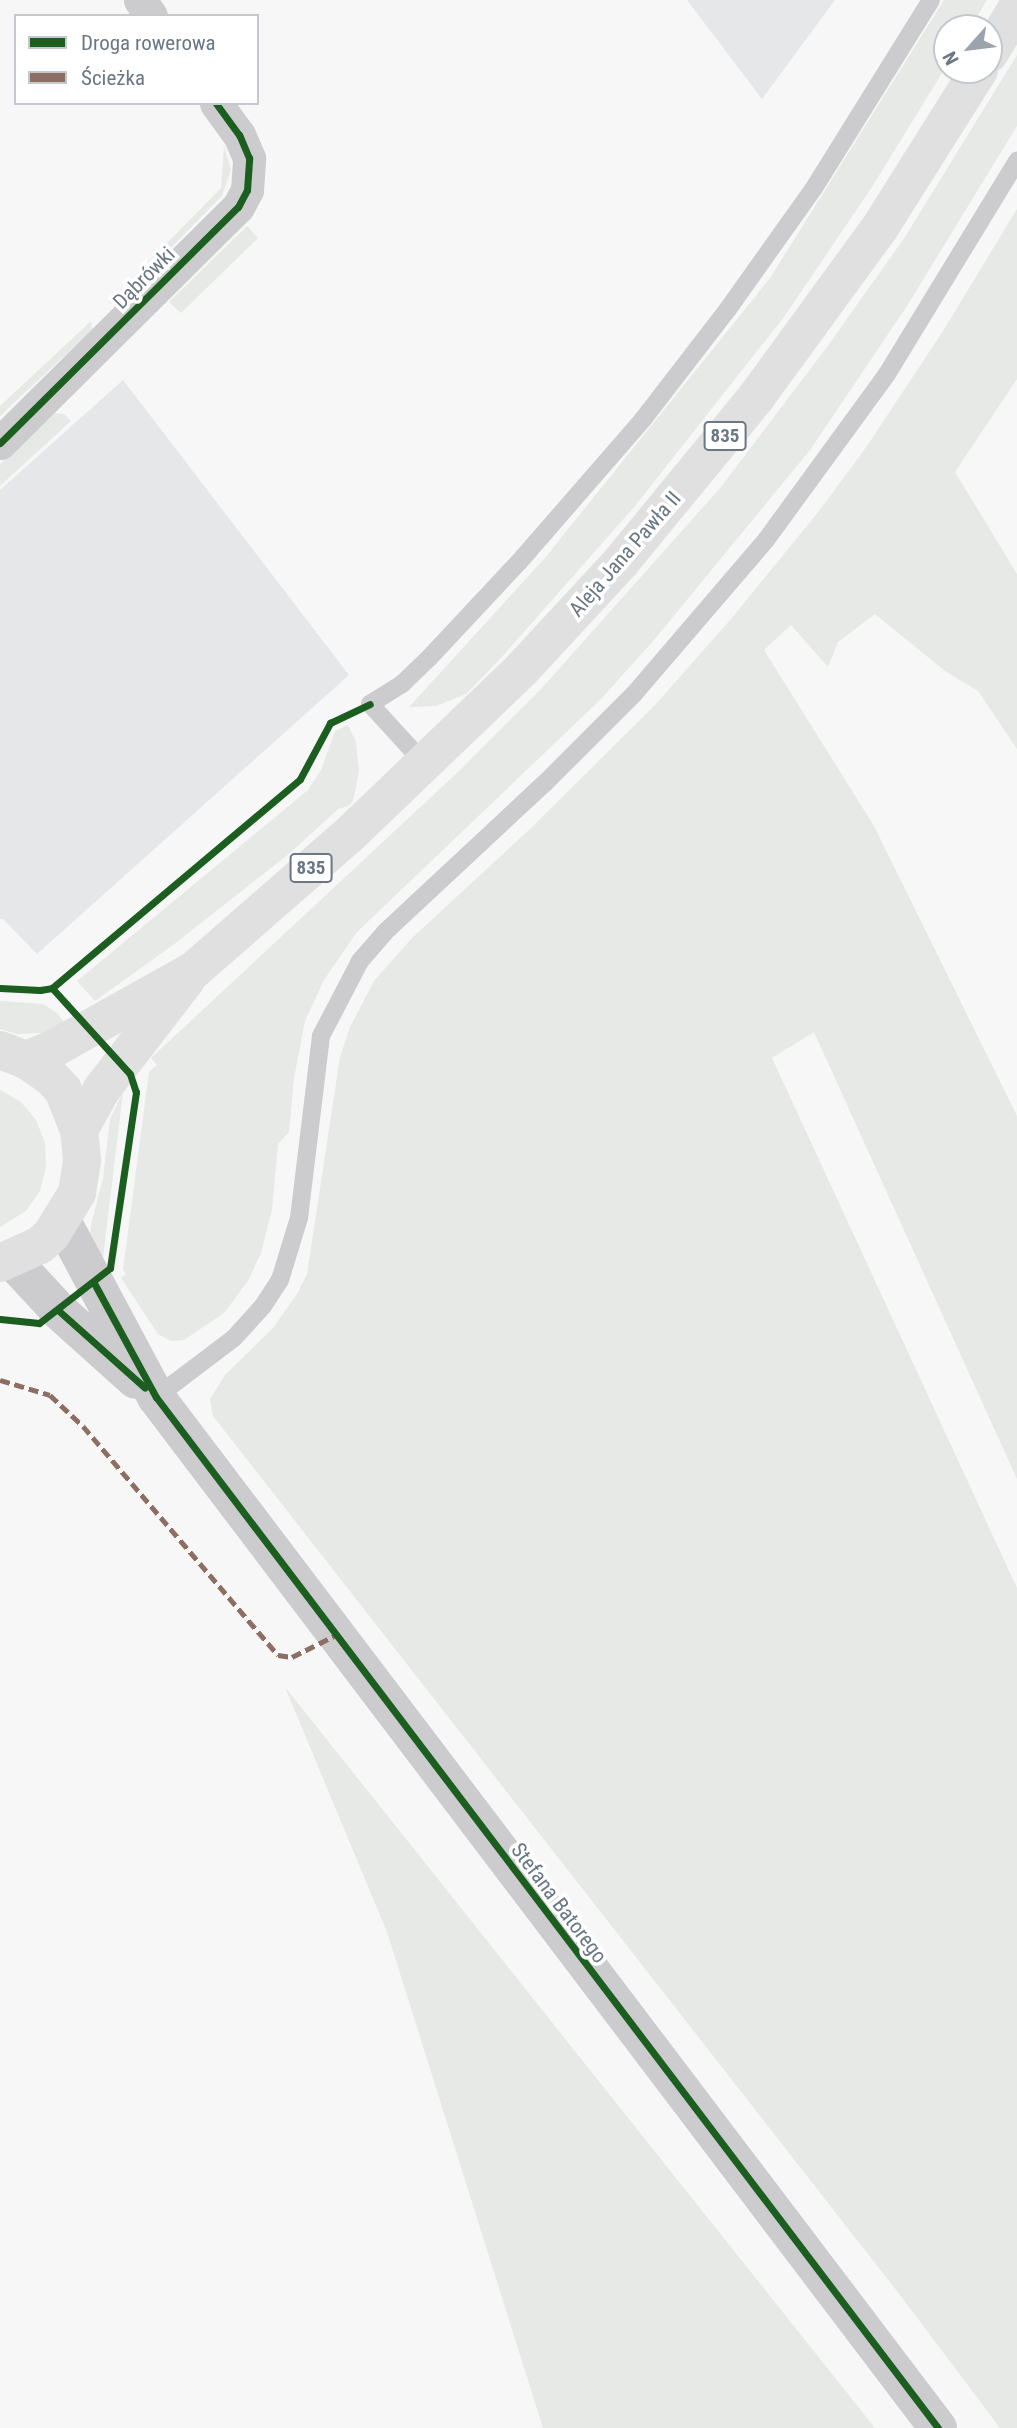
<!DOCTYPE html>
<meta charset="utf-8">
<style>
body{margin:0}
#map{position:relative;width:1017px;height:2428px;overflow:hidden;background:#f7f7f7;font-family:"Roboto Condensed",sans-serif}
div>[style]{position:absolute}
.built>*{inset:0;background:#e6e7e8}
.green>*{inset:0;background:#e6e9e5}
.service>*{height:18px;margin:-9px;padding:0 9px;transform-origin:9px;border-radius:9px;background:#ccccce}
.minor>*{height:33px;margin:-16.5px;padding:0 16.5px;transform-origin:16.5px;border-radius:16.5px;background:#ccccce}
.tertiary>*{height:38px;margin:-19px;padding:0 19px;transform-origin:19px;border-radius:19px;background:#ccccce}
.primary>*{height:38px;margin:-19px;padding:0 19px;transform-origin:19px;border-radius:19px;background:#e0e0e1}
.quiet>*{height:5px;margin-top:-2.5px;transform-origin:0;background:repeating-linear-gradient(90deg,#8d6e63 0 10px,transparent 0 15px)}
.cycleway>*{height:7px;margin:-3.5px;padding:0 3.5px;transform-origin:3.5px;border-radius:3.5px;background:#1b5e20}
span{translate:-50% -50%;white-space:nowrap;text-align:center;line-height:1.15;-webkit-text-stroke:7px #fff;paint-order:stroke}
.shield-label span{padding:2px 5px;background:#fff;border:2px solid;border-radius:5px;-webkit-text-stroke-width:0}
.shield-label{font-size:19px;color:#6a7784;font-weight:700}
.street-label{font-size:21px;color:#6a7784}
.legend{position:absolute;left:14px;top:14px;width:245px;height:91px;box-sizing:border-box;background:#fff;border:2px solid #c3c9ce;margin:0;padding:9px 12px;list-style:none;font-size:21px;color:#6a7784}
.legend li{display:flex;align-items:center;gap:14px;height:35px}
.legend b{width:35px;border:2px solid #c3c9ce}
.north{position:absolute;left:933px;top:14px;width:70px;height:70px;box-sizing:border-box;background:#fff;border:2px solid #c3c9ce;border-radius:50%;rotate:242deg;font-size:19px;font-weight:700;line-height:28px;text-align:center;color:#6a7784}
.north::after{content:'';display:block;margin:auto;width:24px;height:32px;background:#9ba4ac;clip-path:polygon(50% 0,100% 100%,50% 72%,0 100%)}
</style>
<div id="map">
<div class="built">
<i style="clip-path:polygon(687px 0,835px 0,762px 99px)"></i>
<i style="clip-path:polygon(123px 380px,349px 675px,37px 954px,3px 919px,0 919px,0 490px)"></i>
</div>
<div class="green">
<i style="clip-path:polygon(944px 0,987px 0,970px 28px,947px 28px,947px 65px,872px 187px,784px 317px,635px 506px,500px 659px,466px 694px,436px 706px,409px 707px,544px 559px,770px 278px)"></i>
<i style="clip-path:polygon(1017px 55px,1017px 126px,907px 306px,810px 450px,654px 640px,601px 699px,357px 932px,324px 980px,305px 1021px,294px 1078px,289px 1132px,278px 1144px,272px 1210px,261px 1253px,248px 1281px,224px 1313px,184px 1340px,171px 1341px,158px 1334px,121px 1278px,126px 1274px,123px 1270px,149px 1072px,157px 1065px,151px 1058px,458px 772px,542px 688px,721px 487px,827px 347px,905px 237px)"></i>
<i style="clip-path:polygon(224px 146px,231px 170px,222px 196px,116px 304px,108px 303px,221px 188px)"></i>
<i style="clip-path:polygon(1017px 209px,1017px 379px,955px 472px,1017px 574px,1017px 749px,978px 691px,945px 671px,875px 614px,838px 642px,828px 667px,791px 625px,764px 650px,874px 826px,1017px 1116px,1017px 1479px,814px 1032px,772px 1058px,1017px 1588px,1017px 2428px,1000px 2428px,900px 2295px,213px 1416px,210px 1399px,225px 1375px,273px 1328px,297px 1294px,307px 1274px,340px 1057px,350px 1027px,374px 981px,412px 938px,531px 828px,655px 705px,731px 619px,819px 511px,867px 446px,943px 331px)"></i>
<i style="clip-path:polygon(247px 226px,258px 238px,181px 313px,169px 302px)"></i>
<i style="clip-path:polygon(91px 321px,92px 330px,0 416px,0 406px)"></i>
<i style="clip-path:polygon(55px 413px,64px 414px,71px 421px,0 486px,0 464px)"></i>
<i style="clip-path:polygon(348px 725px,356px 742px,359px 771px,353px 801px,348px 806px,338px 809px,290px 853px,173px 945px,95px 1001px,77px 981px,308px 790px,321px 770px,335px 731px)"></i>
<i style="clip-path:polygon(0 1001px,43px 1004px,57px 1013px,66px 1025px,42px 1033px,17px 1034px,0 1029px)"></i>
<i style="clip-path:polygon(0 1090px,21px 1102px,36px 1120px,45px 1143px,46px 1167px,40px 1191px,26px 1211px,0 1227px)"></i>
<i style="clip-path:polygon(123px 1092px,103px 1258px,90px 1237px,91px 1225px,103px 1178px,110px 1119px)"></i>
<i style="clip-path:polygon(285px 1687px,875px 2428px,543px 2428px,387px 1932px)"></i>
</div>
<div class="service">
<i style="left:425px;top:764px;width:81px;rotate:-132.5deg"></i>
<i style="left:370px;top:704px;width:38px;rotate:-32deg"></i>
<i style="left:402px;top:684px;width:39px;rotate:-44deg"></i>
<i style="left:430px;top:657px;width:130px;rotate:-46.9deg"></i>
<i style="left:519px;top:562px;width:191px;rotate:-49deg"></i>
<i style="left:644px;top:418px;width:138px;rotate:-52.4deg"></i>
<i style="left:728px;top:309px;width:148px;rotate:-54.6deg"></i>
<i style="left:814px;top:188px;width:221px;rotate:-58.1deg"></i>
<i style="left:156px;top:1397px;width:98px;rotate:-37.1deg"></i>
<i style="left:234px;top:1338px;width:43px;rotate:-47.8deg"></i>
<i style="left:263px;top:1306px;width:31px;rotate:-57deg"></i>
<i style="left:280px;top:1280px;width:65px;rotate:-73deg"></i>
<i style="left:299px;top:1218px;width:183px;rotate:-83.1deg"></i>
<i style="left:321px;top:1036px;width:85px;rotate:-62.5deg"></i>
<i style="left:360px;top:961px;width:38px;rotate:-49deg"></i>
<i style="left:385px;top:932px;width:219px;rotate:-43deg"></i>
<i style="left:545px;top:783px;width:126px;rotate:-45deg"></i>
<i style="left:634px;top:694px;width:203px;rotate:-49.4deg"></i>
<i style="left:766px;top:540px;width:205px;rotate:-53.9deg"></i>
<i style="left:887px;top:374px;width:250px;rotate:-58.6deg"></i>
</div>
<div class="minor">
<i style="left:140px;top:0;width:19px;rotate:55deg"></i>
<i style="left:0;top:443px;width:335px;rotate:-44.8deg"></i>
<i style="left:238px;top:207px;width:19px;rotate:-62deg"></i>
<i style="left:247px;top:190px;width:32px;rotate:-86deg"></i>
<i style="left:249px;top:158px;width:25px;rotate:-113deg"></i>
<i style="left:239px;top:135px;width:39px;rotate:-126deg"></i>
</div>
<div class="tertiary">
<i style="left:62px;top:1221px;width:200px;rotate:61.9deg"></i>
<i style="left:156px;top:1397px;width:1294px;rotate:52.82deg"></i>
<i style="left:12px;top:1260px;width:69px;rotate:47.3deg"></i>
<i style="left:59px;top:1311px;width:103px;rotate:41.9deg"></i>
</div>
<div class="primary">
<i style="left:989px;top:54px;width:54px;rotate:-58.7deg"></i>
<i style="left:0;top:1050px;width:28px;rotate:21deg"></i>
<i style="left:26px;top:1060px;width:29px;rotate:34deg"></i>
<i style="left:50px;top:1076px;width:19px;rotate:47deg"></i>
<i style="left:63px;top:1090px;width:43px;rotate:68.2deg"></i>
<i style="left:79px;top:1130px;width:31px;rotate:84deg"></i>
<i style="left:82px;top:1161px;width:32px;rotate:99deg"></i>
<i style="left:77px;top:1193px;width:49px;rotate:121.8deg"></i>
<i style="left:51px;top:1235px;width:15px;rotate:138deg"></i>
<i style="left:40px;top:1245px;width:44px;rotate:155.8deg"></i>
<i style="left:26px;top:1060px;width:27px;rotate:-22deg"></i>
<i style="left:51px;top:1050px;width:164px;rotate:-29.2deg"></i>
<i style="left:194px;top:970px;width:207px;rotate:-41.1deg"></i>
<i style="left:350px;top:834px;width:237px;rotate:-43.8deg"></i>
<i style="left:521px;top:670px;width:146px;rotate:-47.2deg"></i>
<i style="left:620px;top:563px;width:216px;rotate:-50.6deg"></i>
<i style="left:757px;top:396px;width:207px;rotate:-53.9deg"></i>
<i style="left:879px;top:229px;width:188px;rotate:-57.8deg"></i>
<i style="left:79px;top:1130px;width:47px;rotate:-60.7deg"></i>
<i style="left:102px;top:1089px;width:138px;rotate:-52.4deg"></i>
</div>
<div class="quiet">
<i style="left:0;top:1380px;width:52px;rotate:16.7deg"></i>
<i style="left:50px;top:1395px;width:45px;rotate:43.2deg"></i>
<i style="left:83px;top:1426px;width:301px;rotate:49.6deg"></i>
<i style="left:278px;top:1655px;width:14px;rotate:8deg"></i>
<i style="left:292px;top:1657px;width:47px;rotate:-26.6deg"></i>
</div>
<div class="cycleway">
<i style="left:0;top:443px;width:335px;rotate:-44.8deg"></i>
<i style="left:238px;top:207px;width:19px;rotate:-62deg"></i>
<i style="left:247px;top:190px;width:32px;rotate:-86deg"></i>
<i style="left:249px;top:158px;width:25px;rotate:-113deg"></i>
<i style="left:239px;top:135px;width:39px;rotate:-126deg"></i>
<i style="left:0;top:988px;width:40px;rotate:2.9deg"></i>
<i style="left:40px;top:990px;width:12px;rotate:-9deg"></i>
<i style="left:52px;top:988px;width:116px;rotate:47.8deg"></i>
<i style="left:130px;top:1074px;width:19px;rotate:72deg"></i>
<i style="left:136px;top:1092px;width:178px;rotate:98.4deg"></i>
<i style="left:110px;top:1268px;width:90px;rotate:142.2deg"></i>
<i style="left:39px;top:1323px;width:39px;rotate:-174deg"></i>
<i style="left:52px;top:988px;width:324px;rotate:-40.1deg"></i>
<i style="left:300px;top:779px;width:64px;rotate:-61.8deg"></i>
<i style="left:330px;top:723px;width:44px;rotate:-25.4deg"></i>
<i style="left:94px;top:1283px;width:130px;rotate:61.5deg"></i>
<i style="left:156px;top:1397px;width:1294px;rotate:52.82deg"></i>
<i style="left:59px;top:1311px;width:115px;rotate:41.8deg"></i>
</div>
<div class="shield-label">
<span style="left:725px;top:436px">835</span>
<span style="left:311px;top:868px">835</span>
</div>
<div class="street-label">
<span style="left:144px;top:278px;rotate:-45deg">Dąbrówki</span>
<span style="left:625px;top:554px;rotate:-49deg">Aleja Jana Pawła II</span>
<span style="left:559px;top:1903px;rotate:53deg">Stefana Batorego</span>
</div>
<ul class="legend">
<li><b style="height:9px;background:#1b5e20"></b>Droga rowerowa</li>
<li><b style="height:9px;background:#8d6e63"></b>Ścieżka</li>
</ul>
<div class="north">N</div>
</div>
